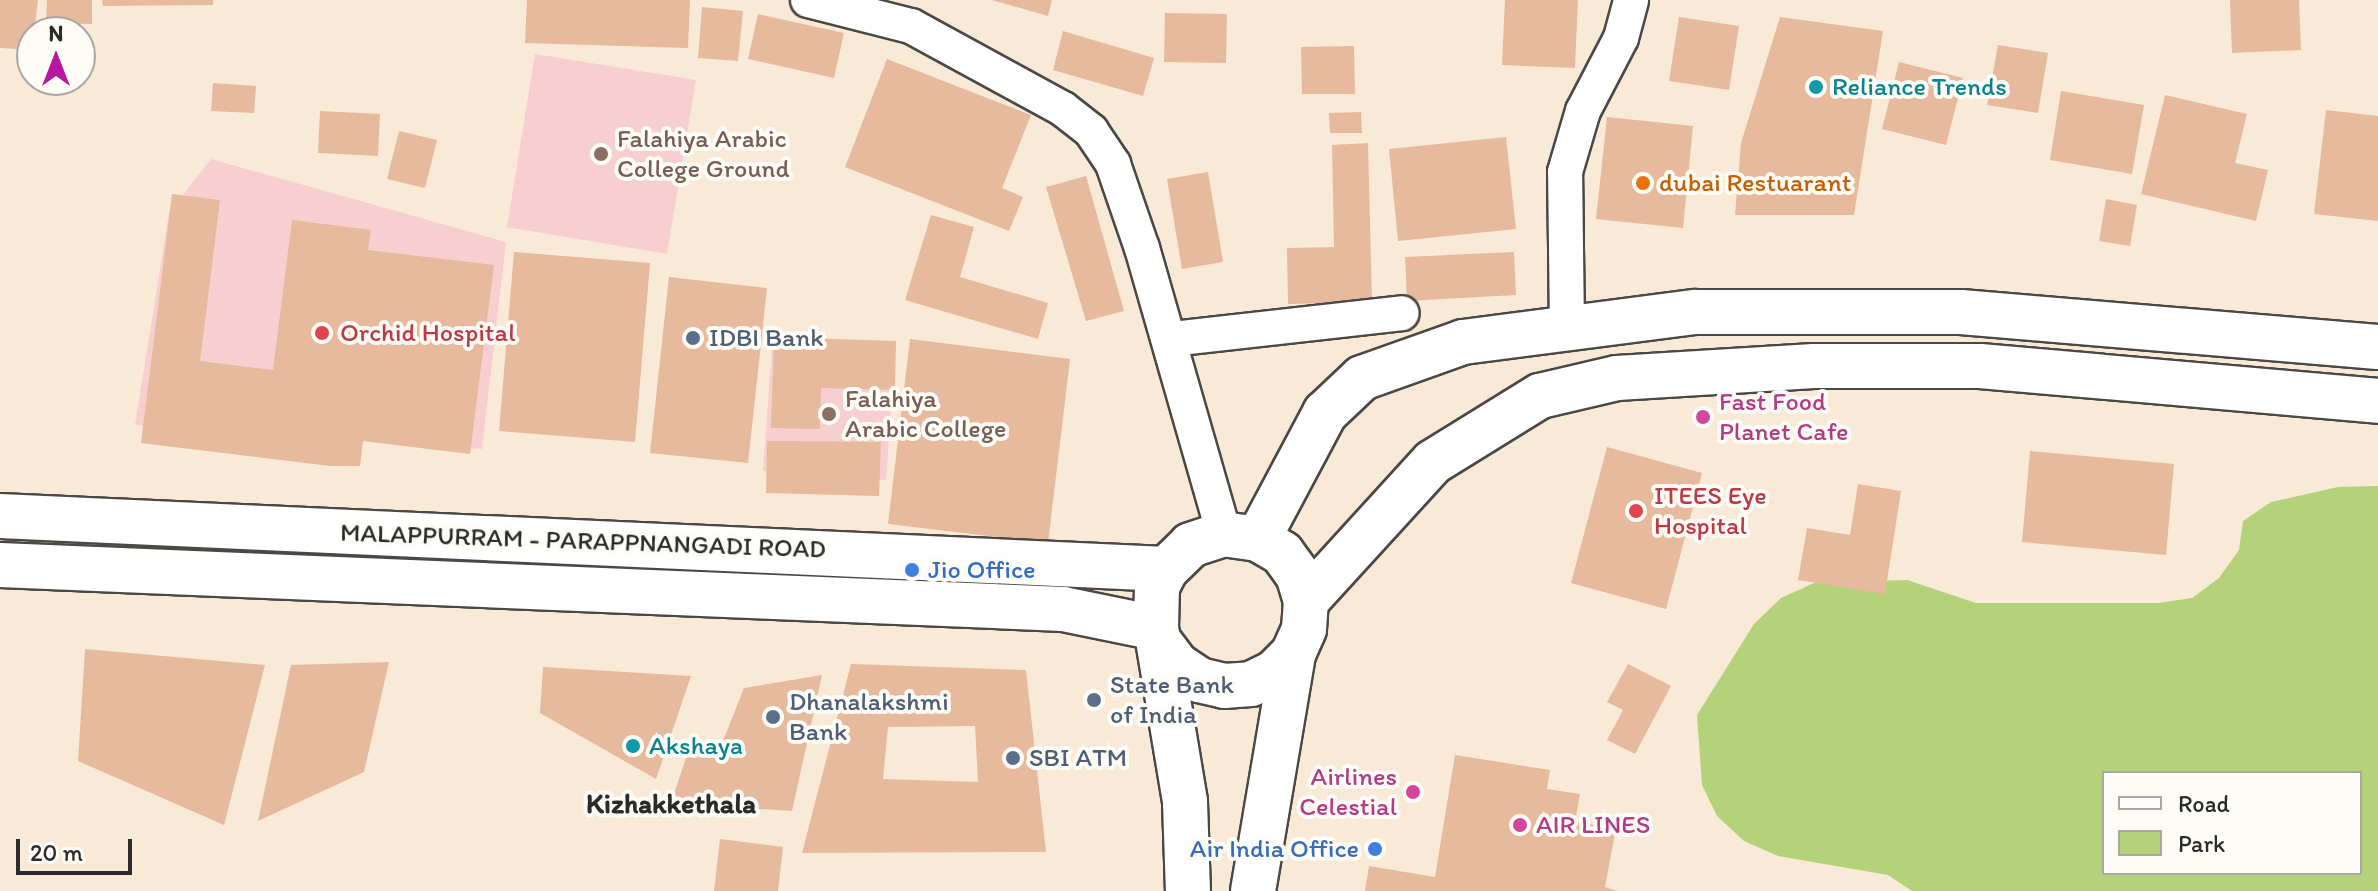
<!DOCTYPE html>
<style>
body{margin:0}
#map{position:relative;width:2378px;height:891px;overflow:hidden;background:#f8ead6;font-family:Itim,sans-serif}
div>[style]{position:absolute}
.built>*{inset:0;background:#f7cfd0}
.green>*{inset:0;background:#b3d27a}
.building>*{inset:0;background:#e7b99d}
.roads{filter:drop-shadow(2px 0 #4a4845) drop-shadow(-2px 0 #4a4845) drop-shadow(0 2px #4a4845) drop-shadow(0 -2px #4a4845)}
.minor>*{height:34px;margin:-17px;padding:0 17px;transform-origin:17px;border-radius:17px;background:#fff}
.primary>*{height:44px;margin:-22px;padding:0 22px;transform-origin:22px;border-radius:22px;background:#fff}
.trunk>*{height:44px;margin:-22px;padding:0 22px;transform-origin:22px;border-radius:22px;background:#fff}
.dots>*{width:22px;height:22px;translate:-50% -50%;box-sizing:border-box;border:4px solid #fdfcf7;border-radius:50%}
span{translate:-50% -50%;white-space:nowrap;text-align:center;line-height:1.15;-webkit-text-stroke:8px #fdfcf7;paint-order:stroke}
.culture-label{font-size:26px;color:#0d838f}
.left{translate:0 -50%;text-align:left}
.education-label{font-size:26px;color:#785e54}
.food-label{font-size:26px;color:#c56008}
.health-label{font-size:26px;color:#be3a42}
.service-label{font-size:26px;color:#4e5e75}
.hotel-label{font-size:26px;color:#b23c85}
.right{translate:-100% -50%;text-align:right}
.street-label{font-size:26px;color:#2b2b2b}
.shop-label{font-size:26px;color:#366cbe}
.neighbourhood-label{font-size:28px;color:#2b2b2b;font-weight:700}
.legend{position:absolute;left:2102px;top:771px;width:260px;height:104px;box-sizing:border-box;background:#fdfcf7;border:2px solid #a9a8a5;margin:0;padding:10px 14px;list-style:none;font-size:24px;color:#2b2b2b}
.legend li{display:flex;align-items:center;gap:16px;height:40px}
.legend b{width:40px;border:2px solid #a9a8a5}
.north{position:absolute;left:16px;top:16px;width:80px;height:80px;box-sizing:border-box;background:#fdfcf7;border:2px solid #a9a8a5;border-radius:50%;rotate:0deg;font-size:22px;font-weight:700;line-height:32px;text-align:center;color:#2b2b2b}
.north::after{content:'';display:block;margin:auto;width:28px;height:36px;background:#b5179e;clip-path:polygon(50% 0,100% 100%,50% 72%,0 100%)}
.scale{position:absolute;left:16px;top:839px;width:116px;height:36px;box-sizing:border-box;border:4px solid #2b2b2b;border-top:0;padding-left:10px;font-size:24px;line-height:28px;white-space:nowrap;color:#2b2b2b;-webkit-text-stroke:6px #fdfcf7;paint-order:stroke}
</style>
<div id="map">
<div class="built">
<i style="clip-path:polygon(535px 54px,696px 80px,667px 254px,507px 227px)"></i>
<i style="clip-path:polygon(211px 159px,506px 242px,482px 449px,135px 425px,169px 213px)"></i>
<i style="clip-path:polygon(772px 347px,895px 356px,886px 480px,763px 471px)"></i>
</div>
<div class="green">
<i style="clip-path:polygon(evenodd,2378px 486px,2378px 891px,1912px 891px,1888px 875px,1778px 856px,1744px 841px,1717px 816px,1702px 785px,1697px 715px,1754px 624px,1781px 598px,1814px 583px,1907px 580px,1976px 603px,2158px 603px,2192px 598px,2219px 578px,2239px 550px,2243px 521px,2271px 502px,2338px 487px,2378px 486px,2104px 773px,2360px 773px,2360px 873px,2104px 873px,2104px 773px)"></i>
</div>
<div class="building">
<i style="clip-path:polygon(0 0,38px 0,32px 50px,0 48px)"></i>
<i style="clip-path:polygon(47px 0,92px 0,92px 24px,46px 23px)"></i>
<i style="clip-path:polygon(102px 0,213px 0,213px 5px,103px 6px)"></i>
<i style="clip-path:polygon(527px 0,690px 0,688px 48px,525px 43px)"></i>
<i style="clip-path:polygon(992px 0,1052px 0,1048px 16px)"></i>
<i style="clip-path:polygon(1505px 0,1578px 0,1575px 68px,1502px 65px)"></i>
<i style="clip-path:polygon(2230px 0,2299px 0,2301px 50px,2232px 53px)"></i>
<i style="clip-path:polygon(702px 7px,743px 11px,738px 61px,698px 58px)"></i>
<i style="clip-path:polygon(1165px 13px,1227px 14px,1226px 63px,1164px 62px)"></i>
<i style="clip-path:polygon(758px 14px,844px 33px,834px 78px,748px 59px)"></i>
<i style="clip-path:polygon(1679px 17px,1739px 26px,1729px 90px,1669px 81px)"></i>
<i style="clip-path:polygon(1780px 17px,1883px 31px,1854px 215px,1735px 215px,1741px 143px)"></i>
<i style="clip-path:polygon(1063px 31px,1154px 58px,1143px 96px,1053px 70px)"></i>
<i style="clip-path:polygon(1998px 45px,2048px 53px,2038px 113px,1987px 105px)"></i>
<i style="clip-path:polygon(1354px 46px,1355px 94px,1302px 94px,1301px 47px)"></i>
<i style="clip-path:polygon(887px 59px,1031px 115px,1002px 188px,1023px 197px,1009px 231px,845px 167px)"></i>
<i style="clip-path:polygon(1899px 62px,1963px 78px,1946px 145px,1882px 129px)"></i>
<i style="clip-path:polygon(213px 83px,256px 86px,254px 113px,211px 111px)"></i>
<i style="clip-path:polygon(2061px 91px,2144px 105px,2132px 174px,2050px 160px)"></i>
<i style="clip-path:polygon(2165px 95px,2247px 114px,2235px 163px,2268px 170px,2256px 221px,2141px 194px)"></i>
<i style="clip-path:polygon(2326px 110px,2378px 116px,2378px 221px,2314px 214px)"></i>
<i style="clip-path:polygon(320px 111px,380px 114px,378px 156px,318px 153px)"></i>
<i style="clip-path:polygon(1361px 112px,1362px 133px,1330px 133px,1329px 113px)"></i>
<i style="clip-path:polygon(1607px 117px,1693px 126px,1683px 228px,1596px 219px)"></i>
<i style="clip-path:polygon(399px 131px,437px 140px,425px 188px,387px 179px)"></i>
<i style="clip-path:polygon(1506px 137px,1516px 229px,1398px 241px,1389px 149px)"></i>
<i style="clip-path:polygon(1368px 143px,1372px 302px,1288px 304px,1287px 248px,1334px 247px,1332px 145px)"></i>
<i style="clip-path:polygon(1208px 172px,1223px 262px,1182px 269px,1167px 179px)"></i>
<i style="clip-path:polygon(1086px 176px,1124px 311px,1086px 321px,1046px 187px)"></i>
<i style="clip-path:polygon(172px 194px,220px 200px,200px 361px,273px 370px,292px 220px,371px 230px,368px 250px,494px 265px,470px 454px,363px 441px,360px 466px,330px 466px,141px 443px)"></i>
<i style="clip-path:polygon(2106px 199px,2137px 205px,2130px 246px,2099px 241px)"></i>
<i style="clip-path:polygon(931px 215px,974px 227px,960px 277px,1048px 303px,1038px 339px,905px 300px)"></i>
<i style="clip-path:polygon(514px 252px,650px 263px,635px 442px,499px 431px)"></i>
<i style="clip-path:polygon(1514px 252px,1516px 295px,1407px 301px,1405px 257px)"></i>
<i style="clip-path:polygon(669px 277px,767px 288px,748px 463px,650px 453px)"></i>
<i style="clip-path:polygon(774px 337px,896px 341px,895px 390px,821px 388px,820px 429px,771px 428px)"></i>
<i style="clip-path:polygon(910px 339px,1070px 359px,1048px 543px,888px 524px)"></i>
<i style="clip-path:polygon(767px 441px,881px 442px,879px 496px,766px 493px)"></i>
<i style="clip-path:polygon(1607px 447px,1702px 473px,1666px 609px,1571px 583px)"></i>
<i style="clip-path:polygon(2030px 451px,2174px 464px,2166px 555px,2022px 542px)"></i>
<i style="clip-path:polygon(1858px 484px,1901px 491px,1885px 594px,1798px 580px,1807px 528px,1850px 535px)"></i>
<i style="clip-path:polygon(85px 649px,265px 665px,224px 825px,78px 761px)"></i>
<i style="clip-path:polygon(389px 662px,364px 772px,258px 821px,291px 665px)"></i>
<i style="clip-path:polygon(evenodd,851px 664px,1026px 670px,1046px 852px,802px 853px,851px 664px,975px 726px,978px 782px,883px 779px,888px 727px,975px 726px)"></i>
<i style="clip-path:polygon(1628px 664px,1671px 686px,1635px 754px,1607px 740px,1623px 710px,1607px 702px)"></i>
<i style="clip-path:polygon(543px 667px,691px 676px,656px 779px,540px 713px)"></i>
<i style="clip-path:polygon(822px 675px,792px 811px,671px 803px,690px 746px,719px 751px,744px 688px)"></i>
<i style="clip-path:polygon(1455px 755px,1550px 770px,1547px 789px,1580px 794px,1575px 822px,1616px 828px,1605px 887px,1617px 891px,1365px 891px,1369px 866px,1435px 877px)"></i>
<i style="clip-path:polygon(720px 839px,783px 847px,778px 891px,714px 891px)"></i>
</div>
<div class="roads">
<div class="minor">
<i style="left:808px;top:0;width:106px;rotate:14.2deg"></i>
<i style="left:911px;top:26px;width:173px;rotate:28.6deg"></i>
<i style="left:1063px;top:109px;width:36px;rotate:38deg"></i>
<i style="left:1091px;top:131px;width:40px;rotate:56deg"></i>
<i style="left:1113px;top:164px;width:89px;rotate:71deg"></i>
<i style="left:1142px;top:248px;width:298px;rotate:74deg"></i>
<i style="left:1567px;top:329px;width:157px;rotate:-90.7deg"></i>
<i style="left:1565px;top:172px;width:64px;rotate:-73.6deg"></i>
<i style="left:1583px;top:111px;width:82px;rotate:-62.5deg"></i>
<i style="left:1621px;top:38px;width:39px;rotate:-75deg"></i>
<i style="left:1172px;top:339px;width:231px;rotate:-6.4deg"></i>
</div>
<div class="primary">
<i style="left:0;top:516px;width:1167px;rotate:2.6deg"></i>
<i style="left:0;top:565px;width:1064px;rotate:2.37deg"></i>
<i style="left:1063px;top:609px;width:95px;rotate:11.5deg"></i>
</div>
<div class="trunk">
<i style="left:1258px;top:539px;width:143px;rotate:-62deg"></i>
<i style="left:1325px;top:413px;width:51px;rotate:-43.4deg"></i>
<i style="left:1362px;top:378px;width:107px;rotate:-19.6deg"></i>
<i style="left:1463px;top:342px;width:234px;rotate:-7.4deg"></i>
<i style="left:1695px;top:312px;width:266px"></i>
<i style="left:1961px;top:312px;width:418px;rotate:4.8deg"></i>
<i style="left:1306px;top:601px;width:188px;rotate:-47.6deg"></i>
<i style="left:1433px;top:462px;width:126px;rotate:-31.7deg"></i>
<i style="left:1540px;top:396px;width:79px;rotate:-13.2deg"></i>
<i style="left:1617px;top:378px;width:197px;rotate:-3.5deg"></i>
<i style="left:1814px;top:366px;width:166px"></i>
<i style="left:1980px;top:366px;width:400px;rotate:5deg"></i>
<i style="left:1161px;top:644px;width:26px;rotate:53deg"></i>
<i style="left:1177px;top:665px;width:27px;rotate:34deg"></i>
<i style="left:1199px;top:680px;width:26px;rotate:13deg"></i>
<i style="left:1224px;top:686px;width:27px;rotate:-4deg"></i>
<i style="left:1251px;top:684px;width:25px;rotate:-26deg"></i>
<i style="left:1274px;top:673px;width:27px;rotate:-45deg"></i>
<i style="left:1293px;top:654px;width:27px;rotate:-66deg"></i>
<i style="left:1304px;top:629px;width:28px;rotate:-86deg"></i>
<i style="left:1306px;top:601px;width:27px;rotate:-107deg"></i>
<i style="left:1298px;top:575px;width:27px;rotate:-126deg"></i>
<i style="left:1282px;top:553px;width:28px;rotate:-150deg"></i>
<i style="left:1258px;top:539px;width:34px;rotate:-172deg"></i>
<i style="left:1224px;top:534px;width:35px;rotate:162deg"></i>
<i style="left:1191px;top:545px;width:35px;rotate:136deg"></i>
<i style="left:1166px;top:569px;width:20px;rotate:117deg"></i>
<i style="left:1157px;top:587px;width:41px;rotate:91.4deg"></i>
<i style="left:1156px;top:628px;width:176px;rotate:80.5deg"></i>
<i style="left:1185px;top:802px;width:89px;rotate:88.1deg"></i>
<i style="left:1253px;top:891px;width:240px;rotate:-80.4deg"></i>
</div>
</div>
<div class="dots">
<i style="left:1816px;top:87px;background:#0f9aa8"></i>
<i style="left:601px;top:154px;background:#8d6e63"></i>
<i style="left:1643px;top:183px;background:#e8710a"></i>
<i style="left:322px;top:333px;background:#e0444e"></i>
<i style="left:693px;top:338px;background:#5c6f8a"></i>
<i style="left:829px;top:414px;background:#8d6e63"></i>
<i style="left:1703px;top:417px;background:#d1479c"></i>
<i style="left:1636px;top:511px;background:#e0444e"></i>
<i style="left:912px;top:570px;background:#3f7fe0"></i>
<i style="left:1094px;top:700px;background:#5c6f8a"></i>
<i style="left:773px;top:717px;background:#5c6f8a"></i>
<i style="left:633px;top:746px;background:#0f9aa8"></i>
<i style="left:1013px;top:758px;background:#5c6f8a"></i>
<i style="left:1413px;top:792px;background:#d1479c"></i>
<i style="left:1520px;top:825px;background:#d1479c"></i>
<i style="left:1375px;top:849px;background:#3f7fe0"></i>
</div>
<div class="culture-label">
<span class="left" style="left:1832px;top:87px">Reliance Trends</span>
<span class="left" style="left:649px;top:746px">Akshaya</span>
</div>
<div class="education-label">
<span class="left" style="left:617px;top:154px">Falahiya Arabic<br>College Ground</span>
<span class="left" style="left:845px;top:414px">Falahiya<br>Arabic College</span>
</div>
<div class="food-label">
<span class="left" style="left:1659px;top:183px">dubai Restuarant</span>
</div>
<div class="health-label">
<span class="left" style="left:340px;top:333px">Orchid Hospital</span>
<span class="left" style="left:1654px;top:511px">ITEES Eye<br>Hospital</span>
</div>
<div class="service-label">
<span class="left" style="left:709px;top:338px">IDBI Bank</span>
<span class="left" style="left:1110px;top:700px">State Bank<br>of India</span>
<span class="left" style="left:789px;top:717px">Dhanalakshmi<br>Bank</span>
<span class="left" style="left:1029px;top:758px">SBI ATM</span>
</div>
<div class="hotel-label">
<span class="left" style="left:1719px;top:417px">Fast Food<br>Planet Cafe</span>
<span class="right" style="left:1397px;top:792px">Airlines<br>Celestial</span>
<span class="left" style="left:1536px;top:825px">AIR LINES</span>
</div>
<div class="street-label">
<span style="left:583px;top:541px;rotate:2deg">MALAPPURRAM - PARAPPNANGADI ROAD</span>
</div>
<div class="shop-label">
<span class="left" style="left:928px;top:570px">Jio Office</span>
<span class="right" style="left:1359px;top:849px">Air India Office</span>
</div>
<div class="neighbourhood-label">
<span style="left:671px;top:803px">Kizhakkethala</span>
</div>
<ul class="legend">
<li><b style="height:10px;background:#fff"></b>Road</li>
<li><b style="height:22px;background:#b3d27a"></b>Park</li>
</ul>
<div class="north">N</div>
<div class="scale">20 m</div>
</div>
